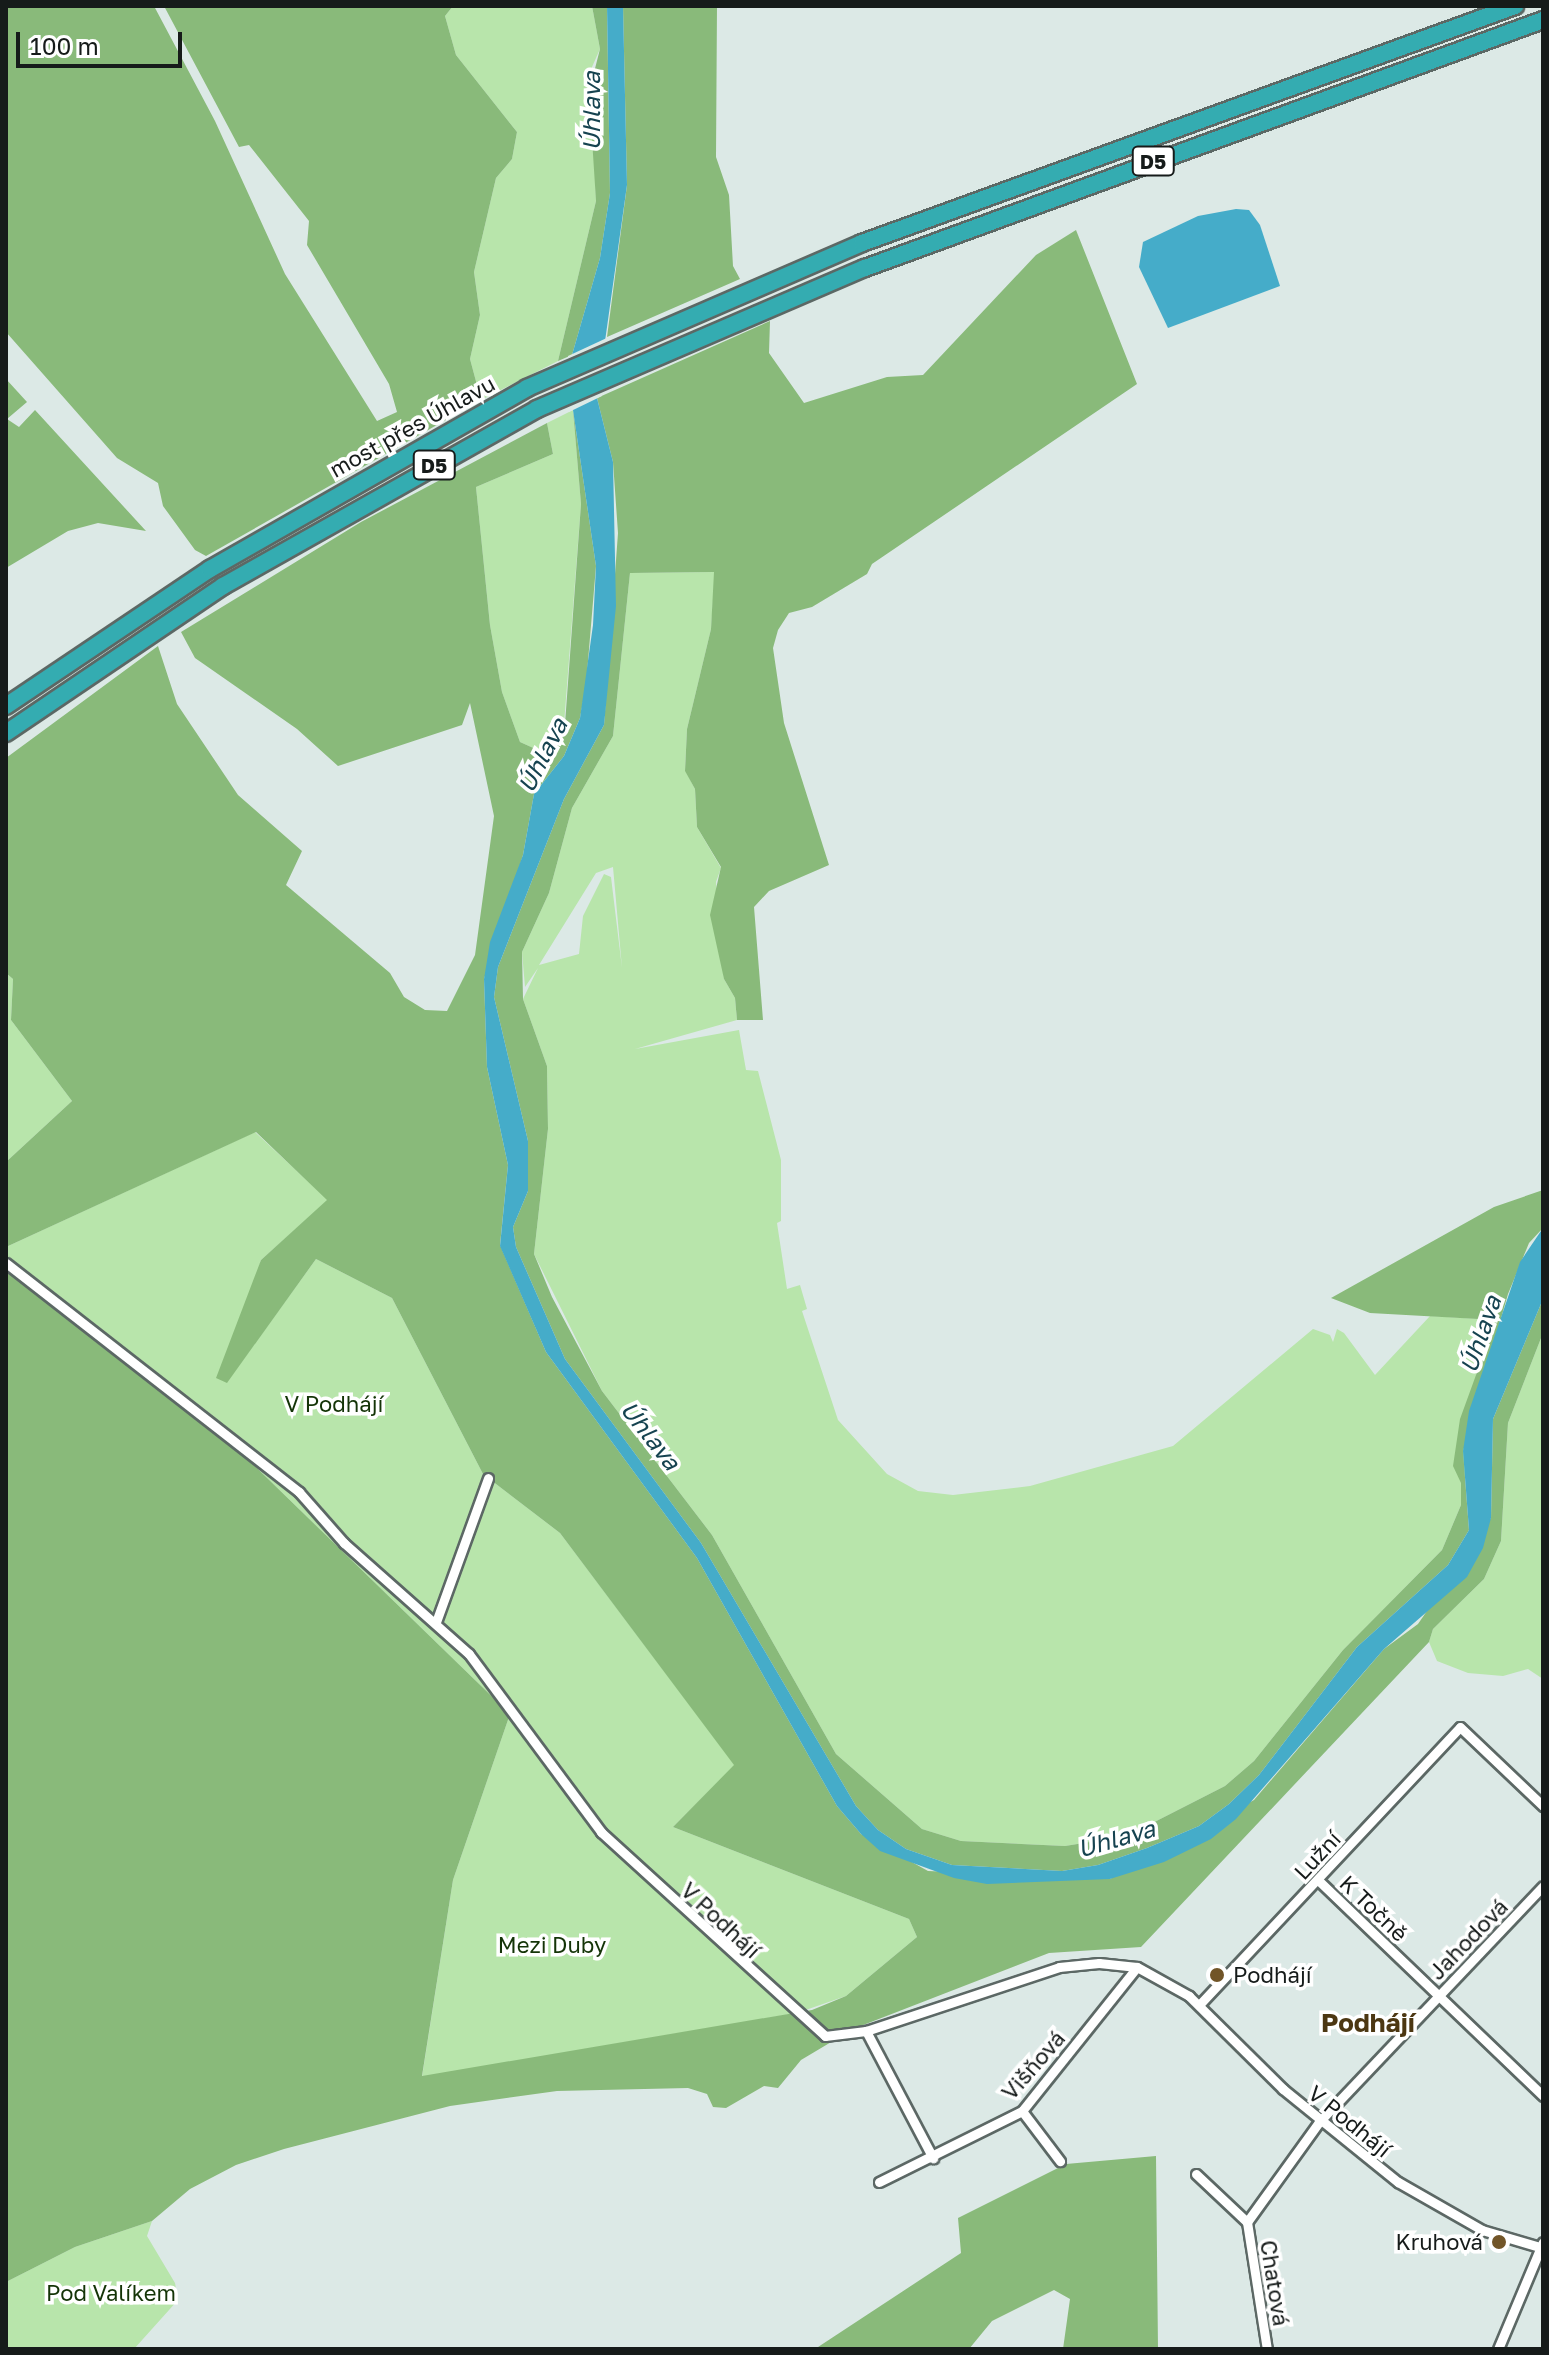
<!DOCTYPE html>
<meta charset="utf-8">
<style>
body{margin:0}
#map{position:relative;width:1549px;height:2355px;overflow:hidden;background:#dce9e6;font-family:"Golos Text",sans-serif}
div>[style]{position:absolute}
.green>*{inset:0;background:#b8e5ab}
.forest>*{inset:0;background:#89ba7a}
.water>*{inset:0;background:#45acc9}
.pier>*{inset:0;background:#dce9e6}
.roads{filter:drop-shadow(2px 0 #5c6865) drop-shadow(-2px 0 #5c6865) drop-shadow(0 2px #5c6865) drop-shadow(0 -2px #5c6865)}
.street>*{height:9px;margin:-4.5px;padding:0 4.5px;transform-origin:4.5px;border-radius:4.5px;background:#fff}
.highway>*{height:16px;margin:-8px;padding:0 8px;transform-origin:8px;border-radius:8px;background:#34acb1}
.dots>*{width:22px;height:22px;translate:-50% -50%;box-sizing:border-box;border:4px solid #fff;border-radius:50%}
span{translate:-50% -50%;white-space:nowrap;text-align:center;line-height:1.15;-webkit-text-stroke:7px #fff;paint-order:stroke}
.shield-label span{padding:2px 6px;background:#fff;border:2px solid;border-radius:6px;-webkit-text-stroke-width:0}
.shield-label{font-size:20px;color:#161b1a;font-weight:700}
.street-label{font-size:22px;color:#161b1a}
.park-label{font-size:22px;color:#143407}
.poi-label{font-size:22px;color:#161b1a}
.left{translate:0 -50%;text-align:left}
.right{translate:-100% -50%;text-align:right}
.water-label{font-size:24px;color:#164350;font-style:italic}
.quarter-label{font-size:26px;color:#4c3712;font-weight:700}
.frame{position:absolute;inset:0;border:8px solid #161b1a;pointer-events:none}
.scale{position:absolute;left:16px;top:32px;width:166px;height:36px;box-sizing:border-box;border:4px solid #161b1a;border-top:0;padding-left:10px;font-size:24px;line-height:28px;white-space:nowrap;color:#161b1a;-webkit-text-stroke:6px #fff;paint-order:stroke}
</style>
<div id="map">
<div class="green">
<i style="clip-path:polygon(453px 6px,592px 6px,600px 49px,592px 67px,596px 201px,558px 361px,481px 400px,470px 359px,480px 315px,474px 272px,496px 178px,512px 159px,517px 132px,456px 55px,445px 16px)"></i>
<i style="clip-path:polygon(573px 410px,581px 504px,564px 724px,540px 751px,520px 742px,502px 692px,490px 625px,476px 487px,553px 454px,547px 423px)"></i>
<i style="clip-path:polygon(evenodd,715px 572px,711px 629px,687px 729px,685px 770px,695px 789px,697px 827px,721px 868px,716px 882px,724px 979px,735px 998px,737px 1020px,635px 1049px,739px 1030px,746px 1070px,758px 1071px,781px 1160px,781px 1221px,777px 1223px,787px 1289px,800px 1285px,807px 1309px,802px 1311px,838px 1420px,887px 1474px,918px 1491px,953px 1495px,1030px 1486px,1173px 1446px,1313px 1329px,1330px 1335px,1333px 1342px,1337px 1329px,1344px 1333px,1375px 1375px,1430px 1316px,1496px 1320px,1477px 1369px,1461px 1505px,1442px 1550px,1343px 1650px,1254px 1761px,1225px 1786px,1127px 1836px,1065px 1846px,961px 1841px,922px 1829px,836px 1754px,712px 1535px,602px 1391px,534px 1254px,548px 1129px,547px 1066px,523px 999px,538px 968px,525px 987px,522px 952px,549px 893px,572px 808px,613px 736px,630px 573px,715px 572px,613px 867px,622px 968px,611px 877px,604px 874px,583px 916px,579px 954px,539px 965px,596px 873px,613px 867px)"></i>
<i style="clip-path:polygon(6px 973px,13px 979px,11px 1020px,72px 1101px,6px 1162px)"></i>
<i style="clip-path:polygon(255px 1132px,328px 1200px,261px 1260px,227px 1382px,316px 1259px,392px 1298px,483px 1474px,560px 1533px,735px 1765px,673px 1827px,909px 1919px,917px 1937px,846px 1996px,797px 2013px,422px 2077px,453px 1880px,510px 1714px,230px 1442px,6px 1270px,6px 1247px)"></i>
<i style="clip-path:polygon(1543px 1333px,1543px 1679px,1528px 1669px,1503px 1676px,1468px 1673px,1437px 1661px,1429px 1642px,1433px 1629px,1484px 1579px,1501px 1541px,1508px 1423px)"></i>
<i style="clip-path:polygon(152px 2221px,147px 2236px,175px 2283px,178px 2300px,134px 2349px,6px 2349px,6px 2282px,75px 2247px)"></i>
</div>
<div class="forest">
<i style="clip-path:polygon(6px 6px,154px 6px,215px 121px,285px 274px,377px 421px,397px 412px,389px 384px,307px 245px,309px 221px,249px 145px,239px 147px,164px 6px,453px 6px,445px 16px,456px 55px,517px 132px,512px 159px,496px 178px,474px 272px,480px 315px,470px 359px,481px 400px,206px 556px,195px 550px,163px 506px,158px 483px,117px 458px,6px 332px)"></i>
<i style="clip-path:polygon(592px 6px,607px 6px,610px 193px,600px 258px,572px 355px,558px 361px,596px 201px,589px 92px,600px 49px)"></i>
<i style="clip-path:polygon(623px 6px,717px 6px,716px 157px,729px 195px,733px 266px,740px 279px,607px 337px,627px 185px)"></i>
<i style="clip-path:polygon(1076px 230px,1137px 384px,872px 564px,867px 574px,812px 607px,789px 613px,778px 630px,773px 648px,784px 723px,829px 865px,769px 891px,754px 907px,763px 1020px,737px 1020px,735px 998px,724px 979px,710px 915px,721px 867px,697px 827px,695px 789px,685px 771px,687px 729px,711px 629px,714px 572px,630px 573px,613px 736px,572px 808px,549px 893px,522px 952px,523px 999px,547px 1066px,548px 1129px,534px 1254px,552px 1297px,602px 1391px,712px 1535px,836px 1754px,922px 1829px,961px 1841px,1065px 1846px,1127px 1836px,1225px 1786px,1254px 1761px,1343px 1650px,1442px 1550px,1461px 1505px,1461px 1483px,1453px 1466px,1460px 1419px,1496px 1320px,1370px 1313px,1331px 1298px,1494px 1207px,1543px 1190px,1543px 1228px,1529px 1243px,1508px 1294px,1463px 1451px,1469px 1530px,1448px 1565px,1357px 1647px,1259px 1775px,1229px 1804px,1199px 1826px,1147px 1848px,1098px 1865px,1062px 1871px,952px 1865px,906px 1849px,878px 1830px,856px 1806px,701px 1543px,565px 1359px,516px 1247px,513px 1227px,528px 1191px,528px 1141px,494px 997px,498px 967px,564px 799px,604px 725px,618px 533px,613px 462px,597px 398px,770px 321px,769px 353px,804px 403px,887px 377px,923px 375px,1036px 255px)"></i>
<i style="clip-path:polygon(6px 379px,27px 402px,7px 419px,19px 427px,35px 410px,146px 531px,98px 523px,68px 531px,6px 568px)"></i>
<i style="clip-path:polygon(573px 410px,596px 566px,586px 685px,580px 718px,564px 756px,534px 794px,523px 855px,484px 979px,487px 1067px,508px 1165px,500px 1245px,546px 1352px,697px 1558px,837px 1806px,861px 1834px,928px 1871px,1110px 1879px,1254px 1800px,1384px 1649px,1418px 1624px,1491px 1518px,1493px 1419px,1543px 1299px,1543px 1333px,1508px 1423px,1501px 1541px,1484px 1579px,1433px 1629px,1429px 1642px,1141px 1947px,1049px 1953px,853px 2029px,801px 2060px,778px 2088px,764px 2086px,726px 2108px,713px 2107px,707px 2094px,688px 2088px,557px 2091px,450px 2106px,284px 2149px,236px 2165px,190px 2189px,152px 2221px,75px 2247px,6px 2282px,6px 1270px,230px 1442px,510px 1714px,453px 1880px,422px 2076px,812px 2010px,846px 1996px,917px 1937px,909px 1919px,673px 1827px,734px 1765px,560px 1533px,483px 1474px,392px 1298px,316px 1259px,227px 1383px,216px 1378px,261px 1260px,327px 1200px,256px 1132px,6px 1247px,6px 1162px,72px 1101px,11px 1020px,13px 979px,6px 973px,6px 758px,158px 646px,177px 704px,238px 795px,302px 851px,286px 885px,390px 973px,404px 997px,425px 1010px,447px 1011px,475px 955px,494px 816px,470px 703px,462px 725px,338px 766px,297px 729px,195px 658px,181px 632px,361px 522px,547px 423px,553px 454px,476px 487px,490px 625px,502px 692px,520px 742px,540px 751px,565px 724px,581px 504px)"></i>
<i style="clip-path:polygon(1156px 2156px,1158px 2349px,1063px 2349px,1070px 2299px,1054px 2290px,992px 2321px,969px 2349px,815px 2349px,961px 2253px,958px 2218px,1066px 2164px)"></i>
</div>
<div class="water">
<i style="clip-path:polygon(607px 6px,623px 6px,627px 185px,597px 398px,613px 462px,616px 606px,604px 725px,564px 799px,498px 967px,494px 997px,528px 1141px,528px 1191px,513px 1227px,516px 1247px,565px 1359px,701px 1543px,856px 1806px,878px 1830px,906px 1849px,952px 1865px,1062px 1871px,1098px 1865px,1147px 1848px,1199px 1826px,1229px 1804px,1259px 1775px,1357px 1647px,1448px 1565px,1469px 1530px,1463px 1451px,1469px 1411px,1520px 1262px,1543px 1228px,1543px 1299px,1493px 1419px,1491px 1518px,1483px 1548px,1467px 1577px,1384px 1649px,1236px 1819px,1211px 1839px,1164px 1862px,1110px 1879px,987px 1884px,954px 1878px,880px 1851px,861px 1834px,837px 1806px,697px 1558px,546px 1352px,500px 1246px,508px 1165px,487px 1067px,484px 979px,490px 942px,523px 855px,534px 794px,564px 756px,580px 718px,593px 625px,596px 566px,573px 410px,572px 355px,600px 258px,610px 193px)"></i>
<i style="clip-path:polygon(1236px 209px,1249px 210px,1260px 225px,1280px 286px,1168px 328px,1139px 267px,1143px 242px,1198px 216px)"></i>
</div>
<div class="pier">
<i style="clip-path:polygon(611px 336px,602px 396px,569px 412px,568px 356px)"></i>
</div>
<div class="roads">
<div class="street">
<i style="left:6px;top:1263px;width:372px;rotate:38deg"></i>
<i style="left:299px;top:1492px;width:68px;rotate:48.6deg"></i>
<i style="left:344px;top:1543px;width:167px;rotate:41.6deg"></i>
<i style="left:469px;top:1654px;width:222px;rotate:53.4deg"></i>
<i style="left:601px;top:1832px;width:303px;rotate:42.3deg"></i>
<i style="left:825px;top:2036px;width:41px;rotate:-7deg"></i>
<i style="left:866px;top:2031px;width:203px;rotate:-18.3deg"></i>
<i style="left:1059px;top:1967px;width:40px;rotate:-5.7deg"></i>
<i style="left:1099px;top:1963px;width:38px;rotate:6deg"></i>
<i style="left:1137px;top:1967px;width:60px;rotate:29.1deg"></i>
<i style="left:1189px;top:1996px;width:132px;rotate:44.7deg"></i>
<i style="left:1283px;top:2089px;width:148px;rotate:39deg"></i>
<i style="left:1398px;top:2182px;width:97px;rotate:29.7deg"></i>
<i style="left:1482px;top:2230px;width:64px;rotate:16.4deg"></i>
<i style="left:436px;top:1622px;width:153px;rotate:-70.1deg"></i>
<i style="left:1318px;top:1880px;width:312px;rotate:43.8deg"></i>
<i style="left:1199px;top:2005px;width:381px;rotate:-46.8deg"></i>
<i style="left:1460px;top:1727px;width:115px;rotate:43.6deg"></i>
<i style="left:866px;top:2031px;width:144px;rotate:62.2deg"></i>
<i style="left:1022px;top:2111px;width:63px;rotate:52.8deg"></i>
<i style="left:1196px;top:2174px;width:70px;rotate:43.3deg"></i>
<i style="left:1247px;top:2222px;width:123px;rotate:-54.2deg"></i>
<i style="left:1319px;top:2122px;width:325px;rotate:-46.5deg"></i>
<i style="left:879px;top:2182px;width:160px;rotate:-26.4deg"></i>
<i style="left:1022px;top:2111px;width:184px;rotate:-51.4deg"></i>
<i style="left:1247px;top:2222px;width:129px;rotate:81.1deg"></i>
<i style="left:1498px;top:2349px;width:116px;rotate:-67.2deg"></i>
</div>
<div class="highway">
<i style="left:6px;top:706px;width:246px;rotate:-33.9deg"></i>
<i style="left:210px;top:569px;width:365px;rotate:-29.7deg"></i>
<i style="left:527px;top:388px;width:365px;rotate:-23.4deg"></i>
<i style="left:862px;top:243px;width:695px;rotate:-19.95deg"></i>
<i style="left:6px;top:733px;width:262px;rotate:-34.1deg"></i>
<i style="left:223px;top:586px;width:360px;rotate:-29.4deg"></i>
<i style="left:537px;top:409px;width:357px;rotate:-23.3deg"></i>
<i style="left:865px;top:268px;width:722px;rotate:-20.09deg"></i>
</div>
</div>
<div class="dots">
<i style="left:1217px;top:1975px;background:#715528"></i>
<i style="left:1499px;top:2242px;background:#715528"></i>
</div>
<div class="shield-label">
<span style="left:1153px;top:161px">D5</span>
<span style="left:434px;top:465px">D5</span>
</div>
<div class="street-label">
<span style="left:412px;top:426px;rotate:-29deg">most přes Úhlavu</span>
<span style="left:1317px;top:1855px;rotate:-47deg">Lužní</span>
<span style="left:1374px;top:1908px;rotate:44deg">K Točně</span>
<span style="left:721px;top:1920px;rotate:43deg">V Podhájí</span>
<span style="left:1468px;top:1939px;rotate:-46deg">Jahodová</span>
<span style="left:1033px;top:2065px;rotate:-49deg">Višňová</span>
<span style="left:1350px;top:2121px;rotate:39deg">V Podhájí</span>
<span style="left:1275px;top:2283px;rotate:81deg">Chatová</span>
</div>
<div class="park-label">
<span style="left:334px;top:1404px">V Podhájí</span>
<span style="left:552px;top:1945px">Mezi Duby</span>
<span style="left:111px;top:2293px">Pod Valíkem</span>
</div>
<div class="poi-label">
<span class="left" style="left:1233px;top:1975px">Podhájí</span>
<span class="right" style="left:1483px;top:2242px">Kruhová</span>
</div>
<div class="water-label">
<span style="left:591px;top:111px;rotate:-90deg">Úhlava</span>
<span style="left:542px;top:755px;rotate:-63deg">Úhlava</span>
<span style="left:1480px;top:1334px;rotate:-71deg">Úhlava</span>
<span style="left:651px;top:1435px;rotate:52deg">Úhlava</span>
<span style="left:1116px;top:1838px;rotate:-16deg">Úhlava</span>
</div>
<div class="quarter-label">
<span style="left:1368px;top:2023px">Podhájí</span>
</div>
<div class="frame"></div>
<div class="scale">100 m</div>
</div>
